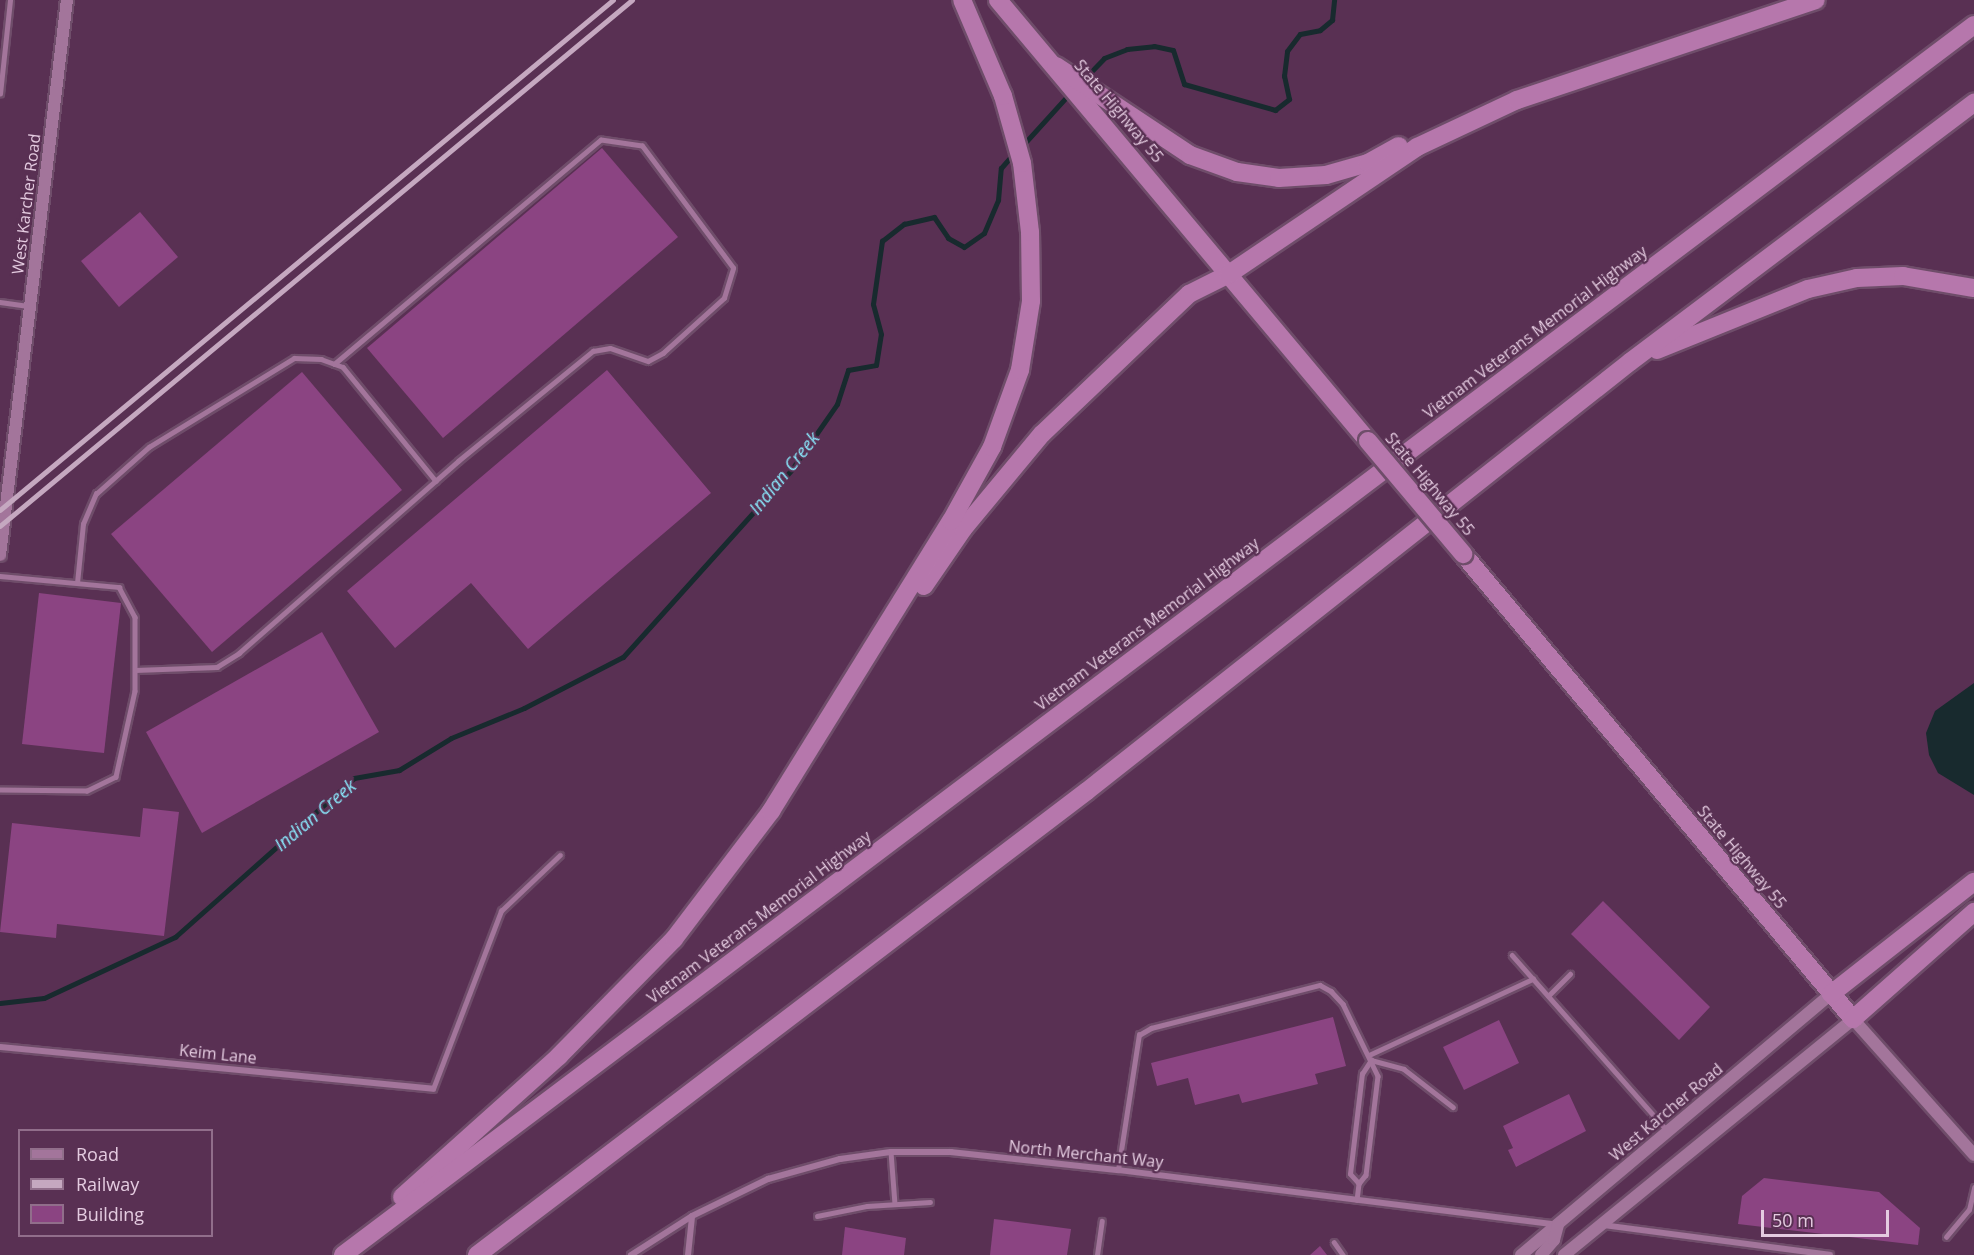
<!DOCTYPE html>
<style>
body{margin:0}
#map{position:relative;width:1974px;height:1255px;overflow:hidden;background:#593053;font-family:"Open Sans",sans-serif}
div>[style]{position:absolute}
.water>*{inset:0;background:#182a2e}
.stream>*{height:5px;margin:-2.5px;padding:0 2.5px;transform-origin:2.5px;border-radius:2.5px;background:#182a2e}
.building>*{inset:0;background:#8b4482}
.roads{filter:drop-shadow(2px 0 #6f4d6a) drop-shadow(-2px 0 #6f4d6a) drop-shadow(0 2px #6f4d6a) drop-shadow(0 -2px #6f4d6a)}
.lane>*{height:4.5px;margin:-2.25px;padding:0 2.25px;transform-origin:2.25px;border-radius:2.25px;background:#a3759b}
.street>*{height:6px;margin:-3px;padding:0 3px;transform-origin:3px;border-radius:3px;background:#a3759b}
.secondary>*{height:12px;margin:-6px;padding:0 6px;transform-origin:6px;border-radius:6px;background:#a3759b}
.highway>*{height:18px;margin:-9px;padding:0 9px;transform-origin:9px;border-radius:9px;background:#b677ac}
.rail>*{height:4.5px;margin:-2.25px;padding:0 2.25px;transform-origin:2.25px;border-radius:2.25px;background:#c5a8c0}
.bridges{filter:drop-shadow(2px 0 #6f4d6a) drop-shadow(-2px 0 #6f4d6a) drop-shadow(0 2px #6f4d6a) drop-shadow(0 -2px #6f4d6a)}
.highway-bridge>*{height:18px;margin:-9px;padding:0 9px;transform-origin:9px;border-radius:9px;background:#b677ac}
span{translate:-50% -50%;white-space:nowrap;text-align:center;line-height:1.15;-webkit-text-stroke:4.5px #593053;paint-order:stroke}
.street-label{font-size:16px;color:#e4cbe0}
.water-label{font-size:18px;color:#8ae8fc;font-style:italic}
.legend{position:absolute;left:18px;top:1129px;width:195px;height:108px;box-sizing:border-box;background:#593053;border:2px solid #916e8b;margin:0;padding:8px 10px;list-style:none;font-size:18px;color:#e4cbe0}
.legend li{display:flex;align-items:center;gap:12px;height:30px}
.legend b{width:30px;border:2px solid #916e8b}
.scale{position:absolute;left:1761px;top:1210px;width:128px;height:27px;box-sizing:border-box;border:3px solid #e4cbe0;border-top:0;padding-left:8px;font-size:18px;line-height:21px;white-space:nowrap;color:#e4cbe0;-webkit-text-stroke:4px #593053;paint-order:stroke}
</style>
<div id="map">
<div class="water">
<i style="clip-path:polygon(1974px 683px,1974px 795px,1938px 773px,1929px 755px,1926px 733px,1935px 711px)"></i>
</div>
<div class="stream">
<i style="left:1083px;top:80px;width:30px;rotate:-46deg"></i>
<i style="left:1104px;top:58px;width:25px;rotate:-21deg"></i>
<i style="left:1127px;top:49px;width:27px;rotate:-6deg"></i>
<i style="left:1154px;top:46px;width:19px;rotate:12deg"></i>
<i style="left:1173px;top:50px;width:36px;rotate:72deg"></i>
<i style="left:1184px;top:84px;width:95px;rotate:15.9deg"></i>
<i style="left:1275px;top:110px;width:18px;rotate:-38deg"></i>
<i style="left:1289px;top:99px;width:24px;rotate:-102deg"></i>
<i style="left:1284px;top:76px;width:25px;rotate:-83deg"></i>
<i style="left:1287px;top:51px;width:21px;rotate:-53deg"></i>
<i style="left:1300px;top:34px;width:20px;rotate:-11deg"></i>
<i style="left:1320px;top:30px;width:16px;rotate:-40deg"></i>
<i style="left:1332px;top:20px;width:20px;rotate:-84deg"></i>
<i style="left:1022px;top:146px;width:72px;rotate:-47.8deg"></i>
<i style="left:0;top:1003px;width:44px;rotate:-6.5deg"></i>
<i style="left:44px;top:998px;width:145px;rotate:-25deg"></i>
<i style="left:175px;top:937px;width:239px;rotate:-41.6deg"></i>
<i style="left:354px;top:778px;width:46px;rotate:-10.1deg"></i>
<i style="left:399px;top:770px;width:61px;rotate:-31.6deg"></i>
<i style="left:451px;top:738px;width:79px;rotate:-22.3deg"></i>
<i style="left:524px;top:708px;width:111px;rotate:-27.3deg"></i>
<i style="left:623px;top:657px;width:253px;rotate:-48deg"></i>
<i style="left:792px;top:469px;width:79px;rotate:-55.3deg"></i>
<i style="left:837px;top:404px;width:36px;rotate:-72deg"></i>
<i style="left:848px;top:370px;width:28px;rotate:-10deg"></i>
<i style="left:876px;top:365px;width:31px;rotate:-81deg"></i>
<i style="left:881px;top:334px;width:31px;rotate:-105deg"></i>
<i style="left:873px;top:304px;width:64px;rotate:-81.9deg"></i>
<i style="left:882px;top:241px;width:28px;rotate:-38deg"></i>
<i style="left:904px;top:224px;width:31px;rotate:-13deg"></i>
<i style="left:934px;top:217px;width:25px;rotate:56deg"></i>
<i style="left:948px;top:238px;width:18px;rotate:29deg"></i>
<i style="left:964px;top:247px;width:24px;rotate:-35deg"></i>
<i style="left:984px;top:233px;width:36px;rotate:-67deg"></i>
<i style="left:998px;top:200px;width:32px;rotate:-85deg"></i>
<i style="left:1001px;top:168px;width:21px;rotate:-49deg"></i>
</div>
<div class="building">
<i style="clip-path:polygon(602px 148px,678px 237px,443px 438px,367px 348px)"></i>
<i style="clip-path:polygon(140px 212px,178px 257px,119px 307px,81px 261px)"></i>
<i style="clip-path:polygon(607px 370px,711px 493px,528px 649px,471px 583px,395px 648px,347px 591px)"></i>
<i style="clip-path:polygon(302px 372px,402px 490px,212px 652px,111px 534px)"></i>
<i style="clip-path:polygon(39px 593px,121px 603px,104px 753px,22px 744px)"></i>
<i style="clip-path:polygon(322px 632px,379px 732px,202px 833px,146px 732px)"></i>
<i style="clip-path:polygon(143px 808px,179px 812px,164px 936px,57px 924px,56px 938px,0 932px,12px 823px,140px 837px)"></i>
<i style="clip-path:polygon(1603px 901px,1710px 1007px,1679px 1040px,1571px 934px)"></i>
<i style="clip-path:polygon(1333px 1017px,1346px 1066px,1315px 1074px,1318px 1084px,1242px 1103px,1239px 1094px,1195px 1105px,1188px 1078px,1157px 1086px,1151px 1063px)"></i>
<i style="clip-path:polygon(1499px 1020px,1519px 1063px,1464px 1090px,1443px 1047px)"></i>
<i style="clip-path:polygon(1569px 1094px,1586px 1131px,1516px 1167px,1508px 1150px,1513px 1148px,1503px 1126px)"></i>
<i style="clip-path:polygon(1764px 1178px,1879px 1192px,1920px 1228px,1918px 1245px,1738px 1224px,1742px 1196px)"></i>
<i style="clip-path:polygon(994px 1219px,1071px 1229px,1067px 1255px,990px 1255px)"></i>
<i style="clip-path:polygon(845px 1227px,906px 1238px,904px 1255px,842px 1255px)"></i>
<i style="clip-path:polygon(1320px 1246px,1327px 1255px,1310px 1255px)"></i>
</div>
<div class="roads">
<div class="lane">
<i style="left:0;top:94px;width:95px;rotate:-83.9deg"></i>
<i style="left:0;top:302px;width:30px;rotate:8deg"></i>
<i style="left:0;top:576px;width:120px;rotate:5.3deg"></i>
<i style="left:119px;top:587px;width:34px;rotate:62deg"></i>
<i style="left:135px;top:617px;width:74px;rotate:90deg"></i>
<i style="left:135px;top:691px;width:88px;rotate:102.5deg"></i>
<i style="left:116px;top:777px;width:32px;rotate:154deg"></i>
<i style="left:87px;top:791px;width:87px;rotate:-179.3deg"></i>
<i style="left:77px;top:583px;width:59px;rotate:-84.2deg"></i>
<i style="left:83px;top:524px;width:33px;rotate:-67deg"></i>
<i style="left:96px;top:494px;width:71px;rotate:-41.6deg"></i>
<i style="left:149px;top:447px;width:170px;rotate:-31.5deg"></i>
<i style="left:294px;top:358px;width:27px;rotate:2deg"></i>
<i style="left:321px;top:359px;width:23px;rotate:20deg"></i>
<i style="left:343px;top:367px;width:147px;rotate:50.8deg"></i>
<i style="left:135px;top:670px;width:82px;rotate:-2.1deg"></i>
<i style="left:217px;top:667px;width:26px;rotate:-32deg"></i>
<i style="left:239px;top:653px;width:291px;rotate:-41.2deg"></i>
<i style="left:458px;top:461px;width:174px;rotate:-39.2deg"></i>
<i style="left:593px;top:351px;width:17px;rotate:-10deg"></i>
<i style="left:610px;top:348px;width:40px;rotate:18.9deg"></i>
<i style="left:648px;top:361px;width:17px;rotate:-28deg"></i>
<i style="left:663px;top:353px;width:82px;rotate:-42deg"></i>
<i style="left:724px;top:298px;width:31px;rotate:-73deg"></i>
<i style="left:733px;top:268px;width:152px;rotate:-126.7deg"></i>
<i style="left:642px;top:146px;width:41px;rotate:-171.7deg"></i>
<i style="left:601px;top:140px;width:348px;rotate:139.9deg"></i>
<i style="left:1512px;top:955px;width:234px;rotate:48.5deg"></i>
<i style="left:1548px;top:996px;width:31px;rotate:-45deg"></i>
<i style="left:1369px;top:1055px;width:181px;rotate:-24.9deg"></i>
<i style="left:1371px;top:1060px;width:34px;rotate:15deg"></i>
<i style="left:1404px;top:1069px;width:62px;rotate:37.8deg"></i>
<i style="left:433px;top:1089px;width:191px;rotate:-69.1deg"></i>
<i style="left:501px;top:911px;width:81px;rotate:-43.5deg"></i>
<i style="left:891px;top:1152px;width:52px;rotate:85.6deg"></i>
<i style="left:1118px;top:1170px;width:137px;rotate:-81.2deg"></i>
<i style="left:1139px;top:1035px;width:14px;rotate:-30deg"></i>
<i style="left:1151px;top:1028px;width:174px;rotate:-14.3deg"></i>
<i style="left:1320px;top:985px;width:13px;rotate:29deg"></i>
<i style="left:1331px;top:991px;width:18px;rotate:47deg"></i>
<i style="left:1343px;top:1004px;width:80px;rotate:64.1deg"></i>
<i style="left:1378px;top:1076px;width:100px;rotate:96.9deg"></i>
<i style="left:1366px;top:1175px;width:11px;rotate:128deg"></i>
<i style="left:1359px;top:1184px;width:16px;rotate:97deg"></i>
<i style="left:1359px;top:1184px;width:13px;rotate:-132deg"></i>
<i style="left:1350px;top:1174px;width:101px;rotate:-83.2deg"></i>
<i style="left:1362px;top:1074px;width:17px;rotate:-57deg"></i>
<i style="left:817px;top:1216px;width:51px;rotate:-11.3deg"></i>
<i style="left:867px;top:1206px;width:63px;rotate:-3.6deg"></i>
<i style="left:1946px;top:1237px;width:35px;rotate:-50deg"></i>
<i style="left:1969px;top:1210px;width:23px;rotate:-77deg"></i>
<i style="left:1334px;top:1242px;width:16px;rotate:55deg"></i>
<i style="left:1097px;top:1255px;width:34px;rotate:-82deg"></i>
</div>
<div class="street">
<i style="left:0;top:1047px;width:435px;rotate:5.5deg"></i>
<i style="left:1603px;top:1225px;width:229px;rotate:7.5deg"></i>
<i style="left:631px;top:1255px;width:72px;rotate:-32.6deg"></i>
<i style="left:692px;top:1216px;width:85px;rotate:-26deg"></i>
<i style="left:768px;top:1179px;width:75px;rotate:-15.5deg"></i>
<i style="left:840px;top:1159px;width:51px;rotate:-7.8deg"></i>
<i style="left:891px;top:1152px;width:60px"></i>
<i style="left:951px;top:1152px;width:168px;rotate:6.2deg"></i>
<i style="left:1118px;top:1170px;width:442px;rotate:7.1deg"></i>
<i style="left:688px;top:1255px;width:39px;rotate:-84deg"></i>
</div>
<div class="secondary">
<i style="left:0;top:555px;width:559px;rotate:-83.12deg"></i>
<i style="left:1521px;top:1255px;width:405px;rotate:-40.1deg"></i>
<i style="left:1541px;top:1255px;width:20px;rotate:-49deg"></i>
<i style="left:1554px;top:1240px;width:16px;rotate:-75deg"></i>
<i style="left:1564px;top:1255px;width:373px;rotate:-39.2deg"></i>
<i style="left:1853px;top:1019px;width:182px;rotate:48.3deg"></i>
</div>
<div class="highway">
<i style="left:998px;top:0;width:576px;rotate:50deg"></i>
<i style="left:1056px;top:66px;width:161px;rotate:33.6deg"></i>
<i style="left:1190px;top:155px;width:50px;rotate:19.9deg"></i>
<i style="left:1237px;top:172px;width:42px;rotate:8.1deg"></i>
<i style="left:1279px;top:178px;width:47px;rotate:-3.7deg"></i>
<i style="left:1326px;top:175px;width:44px;rotate:-15.9deg"></i>
<i style="left:1368px;top:163px;width:35px;rotate:-29deg"></i>
<i style="left:1657px;top:350px;width:163px;rotate:-22deg"></i>
<i style="left:1808px;top:289px;width:50px;rotate:-12.7deg"></i>
<i style="left:1857px;top:278px;width:46px;rotate:-2.5deg"></i>
<i style="left:1903px;top:276px;width:72px;rotate:9.6deg"></i>
<i style="left:1463px;top:554px;width:607px;rotate:50.01deg"></i>
<i style="left:1853px;top:1019px;width:162px;rotate:-41.5deg"></i>
<i style="left:924px;top:586px;width:69px;rotate:-55.6deg"></i>
<i style="left:963px;top:529px;width:124px;rotate:-50.3deg"></i>
<i style="left:1042px;top:434px;width:203px;rotate:-43.6deg"></i>
<i style="left:1189px;top:294px;width:45px;rotate:-26.6deg"></i>
<i style="left:1229px;top:274px;width:227px;rotate:-34deg"></i>
<i style="left:1417px;top:147px;width:110px;rotate:-25.2deg"></i>
<i style="left:1517px;top:100px;width:315px;rotate:-18.5deg"></i>
<i style="left:1831px;top:994px;width:182px;rotate:-38.1deg"></i>
<i style="left:402px;top:1197px;width:211px;rotate:-41.9deg"></i>
<i style="left:559px;top:1056px;width:164px;rotate:-45.5deg"></i>
<i style="left:674px;top:939px;width:161px;rotate:-52.8deg"></i>
<i style="left:771px;top:811px;width:341px;rotate:-58.2deg"></i>
<i style="left:951px;top:521px;width:85px;rotate:-61deg"></i>
<i style="left:992px;top:447px;width:82px;rotate:-70deg"></i>
<i style="left:1020px;top:370px;width:70px;rotate:-80.9deg"></i>
<i style="left:1031px;top:301px;width:69px;rotate:-90.8deg"></i>
<i style="left:1030px;top:232px;width:69px;rotate:-96.6deg"></i>
<i style="left:1022px;top:163px;width:70px;rotate:-105.8deg"></i>
<i style="left:1003px;top:96px;width:104px;rotate:-113.1deg"></i>
<i style="left:343px;top:1255px;width:2043px;rotate:-37.02deg"></i>
<i style="left:477px;top:1255px;width:766px;rotate:-37.26deg"></i>
<i style="left:1087px;top:791px;width:692px;rotate:-38.31deg"></i>
<i style="left:1630px;top:362px;width:431px;rotate:-37deg"></i>
</div>
</div>
<div class="rail">
<i style="left:0;top:510px;width:797px;rotate:-39.76deg"></i>
<i style="left:0;top:526px;width:822px;rotate:-39.77deg"></i>
</div>
<div class="bridges">
<div class="highway-bridge">
<i style="left:1368px;top:441px;width:148px;rotate:49.9deg"></i>
</div>
</div>
<div class="street-label">
<span style="left:1119px;top:111px;rotate:50deg">State Highway 55</span>
<span style="left:26px;top:204px;rotate:-83deg">West Karcher Road</span>
<span style="left:1535px;top:332px;rotate:-37deg">Vietnam Veterans Memorial Highway</span>
<span style="left:1430px;top:484px;rotate:50deg">State Highway 55</span>
<span style="left:1147px;top:624px;rotate:-37deg">Vietnam Veterans Memorial Highway</span>
<span style="left:1742px;top:857px;rotate:50deg">State Highway 55</span>
<span style="left:759px;top:917px;rotate:-37deg">Vietnam Veterans Memorial Highway</span>
<span style="left:218px;top:1054px;rotate:6deg">Keim Lane</span>
<span style="left:1666px;top:1112px;rotate:-40deg">West Karcher Road</span>
<span style="left:1086px;top:1154px;rotate:6deg">North Merchant Way</span>
</div>
<div class="water-label">
<span style="left:784px;top:473px;rotate:-51deg">Indian Creek</span>
<span style="left:315px;top:815px;rotate:-40deg">Indian Creek</span>
</div>
<ul class="legend">
<li><b style="height:8px;background:#a3759b"></b>Road</li>
<li><b style="height:8px;background:#c5a8c0"></b>Railway</li>
<li><b style="height:16px;background:#8b4482"></b>Building</li>
</ul>
<div class="scale">50 m</div>
</div>
